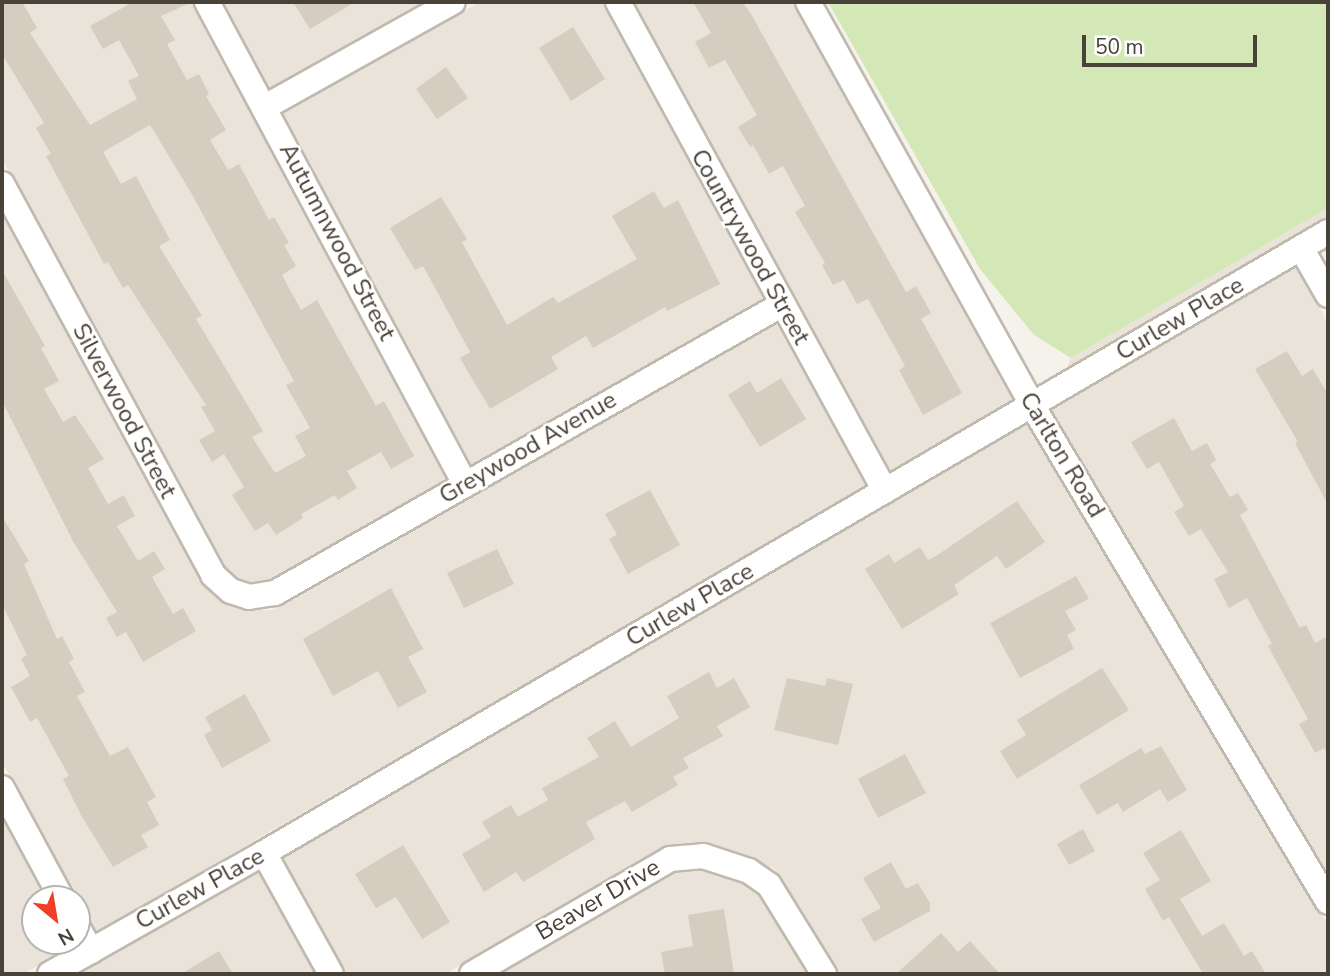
<!DOCTYPE html>
<style>
body{margin:0}
#map{position:relative;width:1330px;height:976px;overflow:hidden;background:#f5f2ec;font-family:"Nunito Sans",sans-serif}
div>[style]{position:absolute}
.residential>*{inset:0;background:#e9e3da}
.green>*{inset:0;background:#d3e7b7}
.building>*{inset:0;background:#d6cdc1}
.roads{filter:drop-shadow(2px 0 #c0b9ae) drop-shadow(-2px 0 #c0b9ae) drop-shadow(0 2px #c0b9ae) drop-shadow(0 -2px #c0b9ae)}
.minor>*{height:24px;margin:-12px;padding:0 12px;transform-origin:12px;border-radius:12px;background:#fff}
span{translate:-50% -50%;white-space:nowrap;text-align:center;line-height:1.15;-webkit-text-stroke:5px #fff;paint-order:stroke}
.street-label{font-size:24px;color:#494239}
.frame{position:absolute;inset:0;border:4px solid #494239;pointer-events:none}
.north{position:absolute;left:21px;top:885px;width:70px;height:70px;box-sizing:border-box;background:#fff;border:2px solid #b6b3b0;border-radius:50%;rotate:150deg;font-size:19px;font-weight:700;line-height:28px;text-align:center;color:#494239}
.north::after{content:'';display:block;margin:auto;width:24px;height:32px;background:#f03e27;clip-path:polygon(50% 0,100% 100%,50% 72%,0 100%)}
.scale{position:absolute;left:1082px;top:35px;width:175px;height:32px;box-sizing:border-box;border:4px solid #494239;border-top:0;padding-left:9px;font-size:21px;line-height:24px;white-space:nowrap;color:#494239;-webkit-text-stroke:5px #fff;paint-order:stroke}
</style>
<div id="map">
<div class="residential">
<i style="clip-path:polygon(2px 2px,193px 2px,448px 478px,263px 583px,242px 582px,222px 568px,2px 159px)"></i>
<i style="clip-path:polygon(220px 2px,425px 2px,269px 90px)"></i>
<i style="clip-path:polygon(480px 2px,604px 2px,764px 299px,469px 466px,282px 113px)"></i>
<i style="clip-path:polygon(631px 2px,794px 2px,1014px 399px,889px 473px)"></i>
<i style="clip-path:polygon(1328px 208px,1328px 216px,1067px 369px,1071px 358px)"></i>
<i style="clip-path:polygon(2px 209px,202px 581px,228px 603px,249px 610px,272px 610px,292px 601px,777px 323px,868px 485px,95px 933px,2px 762px)"></i>
<i style="clip-path:polygon(1298px 266px,1317px 299px,1328px 327px,1328px 878px,1049px 410px)"></i>
<i style="clip-path:polygon(1028px 422px,1328px 925px,1328px 974px,838px 974px,783px 886px,785px 882px,772px 867px,768px 869px,752px 858px,705px 844px,663px 847px,445px 974px,345px 974px,281px 859px)"></i>
<i style="clip-path:polygon(2px 812px,49px 899px,35px 899px,35px 941px,71px 941px,74px 945px,23px 974px,2px 974px)"></i>
<i style="clip-path:polygon(704px 870px,745px 882px,760px 894px,810px 974px,499px 974px,674px 872px)"></i>
<i style="clip-path:polygon(260px 871px,317px 974px,78px 974px)"></i>
</div>
<div class="green">
<i style="clip-path:polygon(828px 2px,1328px 2px,1328px 208px,1071px 358px,1034px 335px,980px 269px)"></i>
</div>
<div class="building">
<i style="clip-path:polygon(evenodd,2px 2px,22px 2px,37px 28px,30px 33px,90px 125px,137px 99px,128px 81px,139px 76px,119px 40px,103px 49px,90px 26px,133px 2px,192px 2px,161px 16px,175px 40px,167px 44px,187px 80px,199px 74px,209px 94px,206px 96px,226px 130px,210px 140px,228px 170px,239px 164px,269px 220px,274px 217px,289px 243px,284px 245px,296px 266px,282px 275px,301px 310px,317px 300px,376px 406px,384px 401px,414px 456px,391px 469px,381px 452px,347px 471px,357px 488px,338px 500px,335px 495px,301px 514px,303px 518px,276px 535px,268px 523px,255px 531px,232px 495px,244px 487px,224px 454px,212px 462px,199px 440px,215px 431px,201px 407px,206px 405px,128px 285px,123px 288px,108px 262px,104px 264px,46px 156px,51px 154px,36px 128px,44px 123px,2px 54px,2px 2px,150px 125px,190px 191px,294px 381px,286px 385px,310px 428px,295px 436px,306px 456px,275px 473px,252px 437px,263px 431px,196px 319px,202px 316px,159px 246px,170px 240px,136px 176px,121px 184px,103px 152px,150px 125px)"></i>
<i style="clip-path:polygon(293px 2px,355px 2px,310px 29px)"></i>
<i style="clip-path:polygon(693px 2px,742px 2px,750px 12px,906px 292px,916px 286px,931px 313px,921px 319px,962px 393px,923px 415px,899px 370px,905px 366px,868px 299px,857px 304px,844px 280px,833px 285px,822px 265px,825px 263px,795px 212px,805px 206px,783px 166px,769px 174px,753px 145px,750px 147px,738px 127px,757px 115px,725px 60px,709px 68px,695px 42px,711px 33px)"></i>
<i style="clip-path:polygon(573px 27px,605px 79px,571px 101px,539px 48px)"></i>
<i style="clip-path:polygon(446px 67px,468px 98px,437px 119px,416px 89px)"></i>
<i style="clip-path:polygon(654px 191px,664px 208px,678px 200px,720px 284px,667px 311px,665px 307px,593px 348px,586px 336px,551px 357px,558px 369px,490px 409px,460px 358px,470px 352px,423px 266px,415px 270px,390px 228px,441px 197px,467px 239px,462px 242px,507px 325px,553px 297px,558px 303px,637px 259px,612px 216px)"></i>
<i style="clip-path:polygon(2px 270px,45px 346px,41px 348px,59px 381px,44px 389px,63px 422px,75px 415px,104px 459px,88px 468px,108px 504px,124px 495px,135px 516px,117px 526px,138px 561px,154px 551px,165px 569px,152px 577px,173px 614px,183px 608px,196px 631px,143px 662px,126px 632px,117px 637px,106px 618px,117px 612px,74px 543px,2px 401px)"></i>
<i style="clip-path:polygon(1287px 351px,1302px 376px,1313px 369px,1328px 394px,1328px 505px,1295px 443px,1298px 442px,1255px 369px)"></i>
<i style="clip-path:polygon(781px 378px,806px 419px,760px 447px,728px 395px,750px 381px,757px 393px)"></i>
<i style="clip-path:polygon(1174px 418px,1192px 451px,1207px 443px,1216px 460px,1210px 464px,1230px 497px,1238px 493px,1248px 510px,1240px 515px,1300px 628px,1306px 625px,1315px 643px,1328px 636px,1328px 755px,1324px 748px,1315px 753px,1299px 724px,1308px 719px,1268px 646px,1272px 644px,1247px 598px,1229px 608px,1214px 579px,1228px 572px,1201px 529px,1189px 536px,1174px 512px,1184px 506px,1159px 462px,1147px 469px,1131px 442px)"></i>
<i style="clip-path:polygon(650px 490px,680px 545px,628px 574px,609px 539px,617px 535px,605px 514px)"></i>
<i style="clip-path:polygon(1017px 501px,1045px 542px,1006px 569px,997px 556px,954px 585px,959px 594px,902px 629px,865px 569px,889px 554px,894px 563px,920px 547px,928px 560px,936px 556px)"></i>
<i style="clip-path:polygon(2px 516px,29px 561px,24px 564px,57px 639px,62px 636px,74px 659px,69px 662px,85px 692px,77px 696px,110px 756px,128px 747px,156px 797px,147px 802px,159px 825px,141px 835px,148px 847px,113px 867px,82px 817px,63px 779px,69px 776px,37px 718px,30px 722px,11px 687px,30px 676px,21px 659px,27px 655px,2px 604px)"></i>
<i style="clip-path:polygon(497px 549px,514px 584px,464px 608px,447px 573px)"></i>
<i style="clip-path:polygon(1076px 576px,1089px 599px,1065px 611px,1076px 630px,1067px 635px,1074px 649px,1020px 678px,990px 623px)"></i>
<i style="clip-path:polygon(391px 588px,423px 649px,408px 657px,427px 692px,398px 708px,378px 671px,333px 696px,303px 639px)"></i>
<i style="clip-path:polygon(1102px 668px,1129px 710px,1017px 779px,1000px 751px,1026px 735px,1017px 720px)"></i>
<i style="clip-path:polygon(709px 672px,717px 688px,734px 678px,750px 707px,717px 726px,723px 736px,683px 758px,689px 768px,673px 777px,678px 785px,632px 812px,625px 801px,586px 822px,595px 839px,523px 882px,516px 872px,484px 892px,462px 854px,491px 837px,482px 822px,511px 805px,518px 817px,548px 800px,542px 788px,599px 757px,587px 738px,615px 721px,631px 747px,679px 718px,667px 696px)"></i>
<i style="clip-path:polygon(787px 678px,825px 686px,827px 678px,853px 684px,838px 745px,774px 730px)"></i>
<i style="clip-path:polygon(245px 694px,271px 741px,222px 768px,204px 735px,212px 730px,205px 717px)"></i>
<i style="clip-path:polygon(1161px 746px,1187px 790px,1168px 802px,1160px 789px,1123px 812px,1118px 803px,1097px 815px,1079px 785px,1141px 748px,1145px 754px)"></i>
<i style="clip-path:polygon(905px 754px,926px 793px,878px 818px,858px 779px)"></i>
<i style="clip-path:polygon(1083px 829px,1095px 851px,1069px 865px,1057px 844px)"></i>
<i style="clip-path:polygon(1181px 830px,1211px 881px,1180px 899px,1202px 936px,1224px 923px,1244px 956px,1252px 951px,1266px 974px,1203px 974px,1169px 917px,1163px 921px,1145px 889px,1160px 880px,1143px 853px)"></i>
<i style="clip-path:polygon(403px 845px,450px 922px,422px 939px,396px 897px,376px 908px,355px 874px)"></i>
<i style="clip-path:polygon(891px 862px,906px 889px,918px 883px,930px 903px,930px 911px,874px 942px,861px 919px,881px 908px,863px 878px)"></i>
<i style="clip-path:polygon(724px 909px,734px 974px,665px 974px,661px 952px,693px 946px,688px 915px)"></i>
<i style="clip-path:polygon(941px 933px,958px 952px,970px 941px,1000px 974px,896px 974px)"></i>
<i style="clip-path:polygon(219px 951px,233px 974px,181px 974px)"></i>
</div>
<div class="roads">
<div class="minor">
<i style="left:207px;top:2px;width:547px;rotate:61.84deg"></i>
<i style="left:618px;top:2px;width:557px;rotate:61.36deg"></i>
<i style="left:808px;top:2px;width:461px;rotate:60.9deg"></i>
<i style="left:1032px;top:405px;width:578px;rotate:59.22deg"></i>
<i style="left:265px;top:107px;width:215px;rotate:-29.2deg"></i>
<i style="left:2px;top:184px;width:444px;rotate:61.6deg"></i>
<i style="left:213px;top:575px;width:24px;rotate:42deg"></i>
<i style="left:231px;top:591px;width:19px;rotate:18deg"></i>
<i style="left:249px;top:597px;width:26px;rotate:-9deg"></i>
<i style="left:275px;top:593px;width:582px;rotate:-29.65deg"></i>
<i style="left:1301px;top:248px;width:54px;rotate:60.1deg"></i>
<i style="left:2px;top:788px;width:126px;rotate:61.6deg"></i>
<i style="left:264px;top:853px;width:138px;rotate:61deg"></i>
<i style="left:77px;top:926px;width:29px;rotate:61deg"></i>
<i style="left:50px;top:974px;width:246px;rotate:-29.5deg"></i>
<i style="left:264px;top:853px;width:1232px;rotate:-30.27deg"></i>
<i style="left:472px;top:974px;width:229px;rotate:-30.1deg"></i>
<i style="left:670px;top:859px;width:33px;rotate:-5deg"></i>
<i style="left:703px;top:856px;width:48px;rotate:18.1deg"></i>
<i style="left:749px;top:871px;width:24px;rotate:35deg"></i>
<i style="left:769px;top:885px;width:105px;rotate:58.3deg"></i>
</div>
</div>
<div class="street-label">
<span style="left:337px;top:242px;rotate:62deg">Autumnwood Street</span>
<span style="left:750px;top:247px;rotate:61deg">Countrywood Street</span>
<span style="left:1180px;top:319px;rotate:-30deg">Curlew Place</span>
<span style="left:124px;top:411px;rotate:62deg">Silverwood Street</span>
<span style="left:528px;top:448px;rotate:-30deg">Greywood Avenue</span>
<span style="left:1062px;top:455px;rotate:59deg">Carlton Road</span>
<span style="left:690px;top:605px;rotate:-30deg">Curlew Place</span>
<span style="left:200px;top:889px;rotate:-29deg">Curlew Place</span>
<span style="left:598px;top:900px;rotate:-30deg">Beaver Drive</span>
</div>
<div class="frame"></div>
<div class="north">N</div>
<div class="scale">50 m</div>
</div>
